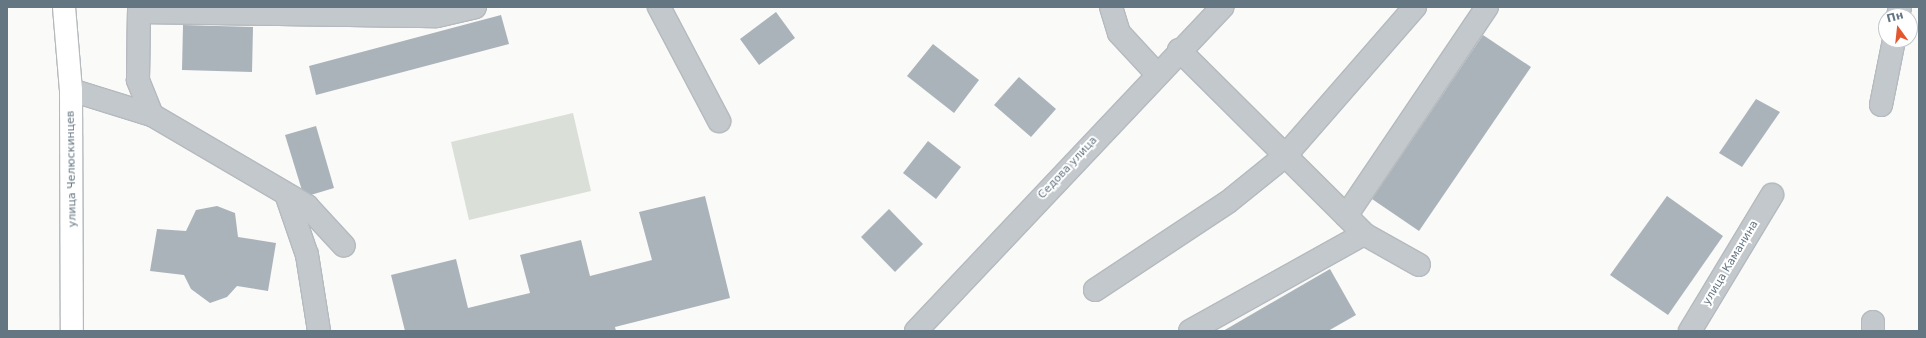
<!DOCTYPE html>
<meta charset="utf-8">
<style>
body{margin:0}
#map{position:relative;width:1926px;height:338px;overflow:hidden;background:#fafaf8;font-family:"DejaVu Sans",sans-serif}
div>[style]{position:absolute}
.green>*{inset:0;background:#dadfd7}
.building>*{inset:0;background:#aab3b9}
.roads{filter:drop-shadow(1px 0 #b5babe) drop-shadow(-1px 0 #b5babe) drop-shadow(0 1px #b5babe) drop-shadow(0 -1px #b5babe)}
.minor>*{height:22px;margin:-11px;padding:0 11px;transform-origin:11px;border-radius:11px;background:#c3c8cc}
.major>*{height:22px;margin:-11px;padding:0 11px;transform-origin:11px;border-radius:11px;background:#fff}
span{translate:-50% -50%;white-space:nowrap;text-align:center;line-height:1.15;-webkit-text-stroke:4px #fff;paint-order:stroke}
.street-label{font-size:11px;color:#657683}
.frame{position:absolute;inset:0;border:8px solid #657683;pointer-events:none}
.north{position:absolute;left:1878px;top:8px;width:40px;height:40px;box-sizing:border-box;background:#fff;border:1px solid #c1c8cd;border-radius:50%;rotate:345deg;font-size:11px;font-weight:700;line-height:16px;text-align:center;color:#657683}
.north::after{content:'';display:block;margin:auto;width:14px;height:18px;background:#e4572e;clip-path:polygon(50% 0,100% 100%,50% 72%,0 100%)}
</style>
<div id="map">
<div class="green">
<i style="clip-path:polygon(573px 113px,591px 191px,469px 220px,451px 142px)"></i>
</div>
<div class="building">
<i style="clip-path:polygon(776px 12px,795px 38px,759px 65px,740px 39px)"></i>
<i style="clip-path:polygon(501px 15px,509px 44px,316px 95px,309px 66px)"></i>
<i style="clip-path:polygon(183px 25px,253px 27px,252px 72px,182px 70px)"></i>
<i style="clip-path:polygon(1483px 35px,1531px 67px,1419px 231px,1372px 199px)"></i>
<i style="clip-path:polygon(933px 44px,979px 80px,954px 113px,907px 76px)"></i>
<i style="clip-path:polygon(1019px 77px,1056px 109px,1031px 137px,994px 105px)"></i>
<i style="clip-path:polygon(1756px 99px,1780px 112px,1742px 167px,1719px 153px)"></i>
<i style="clip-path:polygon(316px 126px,334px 188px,304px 197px,285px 135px)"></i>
<i style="clip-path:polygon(928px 141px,961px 167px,936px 199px,903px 173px)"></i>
<i style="clip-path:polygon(705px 196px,730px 298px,615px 327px,616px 331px,405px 331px,391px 275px,456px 259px,468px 308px,530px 293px,520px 255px,581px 240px,590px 276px,652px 260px,639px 212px)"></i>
<i style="clip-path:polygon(1667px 196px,1723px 236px,1668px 315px,1610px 275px)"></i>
<i style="clip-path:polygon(217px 206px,235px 213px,238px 237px,276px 243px,268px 291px,237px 286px,227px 297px,210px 303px,191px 289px,184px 275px,150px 271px,157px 229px,186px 231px,196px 210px)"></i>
<i style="clip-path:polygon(889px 209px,923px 244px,895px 272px,861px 237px)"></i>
<i style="clip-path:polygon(1330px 269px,1356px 315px,1328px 331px,1223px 331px)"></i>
</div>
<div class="roads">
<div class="minor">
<i style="left:659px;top:7px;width:129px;rotate:62.2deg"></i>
<i style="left:1111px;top:7px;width:27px;rotate:73deg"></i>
<i style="left:1119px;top:33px;width:54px;rotate:47.2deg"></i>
<i style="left:1898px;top:16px;width:9px;rotate:-77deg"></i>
<i style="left:1179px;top:50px;width:261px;rotate:44.8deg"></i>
<i style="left:1364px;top:234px;width:199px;rotate:150.9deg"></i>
<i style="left:71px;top:90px;width:85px;rotate:17.2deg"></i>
<i style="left:152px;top:115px;width:38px;rotate:-112deg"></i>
<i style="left:138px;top:80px;width:68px;rotate:-89.2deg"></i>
<i style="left:139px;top:12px;width:298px;rotate:0.8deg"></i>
<i style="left:437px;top:16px;width:39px;rotate:-13deg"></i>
<i style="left:1881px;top:105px;width:66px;rotate:-78.7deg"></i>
<i style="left:152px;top:115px;width:180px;rotate:30.4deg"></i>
<i style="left:307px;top:206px;width:54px;rotate:47.2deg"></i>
<i style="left:287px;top:197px;width:61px;rotate:71deg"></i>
<i style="left:307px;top:255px;width:77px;rotate:81deg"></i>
<i style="left:1346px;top:216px;width:252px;rotate:-56deg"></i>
<i style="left:1364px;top:234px;width:63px;rotate:29.4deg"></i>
<i style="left:1095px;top:290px;width:159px;rotate:-33.5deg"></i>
<i style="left:1228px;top:202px;width:73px;rotate:-38.9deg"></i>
<i style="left:1285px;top:156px;width:198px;rotate:-48.9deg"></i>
<i style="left:916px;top:331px;width:446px;rotate:-46.6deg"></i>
<i style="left:1690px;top:331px;width:159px;rotate:-58.9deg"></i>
<i style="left:1873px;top:331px;width:9px;rotate:-90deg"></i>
</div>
<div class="major">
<i style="left:64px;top:7px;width:83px;rotate:85.2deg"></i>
<i style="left:71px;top:90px;width:241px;rotate:89.8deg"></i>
</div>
</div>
<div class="street-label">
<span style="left:1068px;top:168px;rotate:-47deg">Седова улица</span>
<span style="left:72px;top:169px;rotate:-91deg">улица Челюскинцев</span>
<span style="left:1731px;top:263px;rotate:-59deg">улица Каманина</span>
</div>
<div class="frame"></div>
<div class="north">Пн</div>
</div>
